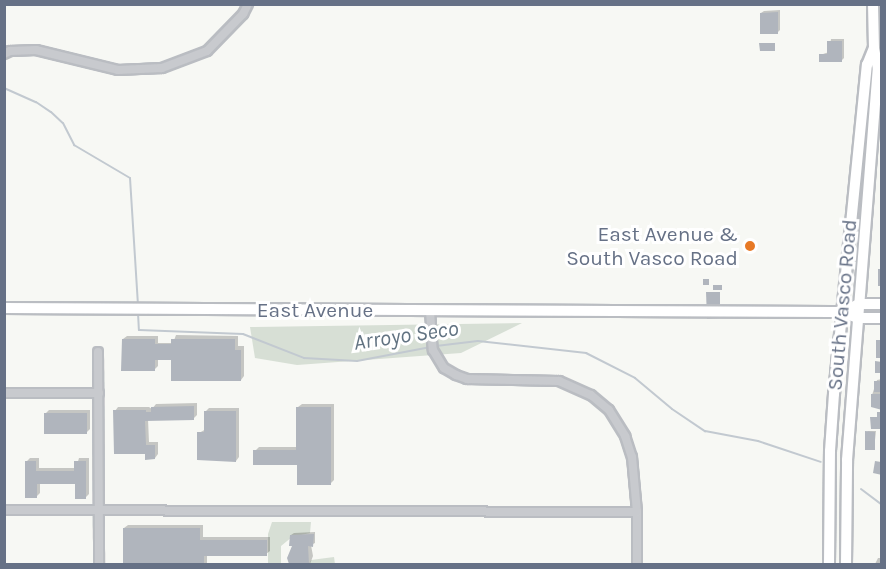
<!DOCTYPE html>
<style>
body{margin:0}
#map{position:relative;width:886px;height:569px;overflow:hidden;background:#f7f8f4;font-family:Karla,sans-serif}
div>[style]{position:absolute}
.green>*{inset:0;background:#d7dfd5}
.shadow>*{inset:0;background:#0003}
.stream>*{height:2px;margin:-1px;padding:0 1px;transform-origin:1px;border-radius:1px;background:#c2c9d0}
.building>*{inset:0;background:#b0b5bd}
.roads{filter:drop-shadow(2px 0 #babdc2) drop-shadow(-2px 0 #babdc2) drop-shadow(0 2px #babdc2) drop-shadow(0 -2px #babdc2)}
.street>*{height:8px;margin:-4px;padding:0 4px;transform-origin:4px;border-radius:4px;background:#c8cace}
.secondary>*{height:10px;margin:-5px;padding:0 5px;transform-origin:5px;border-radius:5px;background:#fff}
.dots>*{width:16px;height:16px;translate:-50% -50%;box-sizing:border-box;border:3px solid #fff;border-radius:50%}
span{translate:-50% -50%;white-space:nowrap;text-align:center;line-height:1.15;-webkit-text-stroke:6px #fff;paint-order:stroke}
.poi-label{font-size:21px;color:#667186}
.right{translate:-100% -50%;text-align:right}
.street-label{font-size:21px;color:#667186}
.water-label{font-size:22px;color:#627382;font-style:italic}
.frame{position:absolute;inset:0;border:6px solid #667186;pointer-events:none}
</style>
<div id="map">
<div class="green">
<i style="clip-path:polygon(522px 323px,461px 353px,297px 365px,255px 358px,250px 327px)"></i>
<i style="clip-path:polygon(272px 522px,311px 522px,310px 533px,292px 537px,281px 546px,281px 564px,268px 564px,268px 534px)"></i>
<i style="clip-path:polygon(334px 557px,335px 564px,309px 564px,311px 560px)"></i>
</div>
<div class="shadow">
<i style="clip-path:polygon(780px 10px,780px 30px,778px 32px,761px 13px,764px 11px)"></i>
<i style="clip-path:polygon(831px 39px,844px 39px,844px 58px,842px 60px,820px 55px,829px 52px)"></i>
<i style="clip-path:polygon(176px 335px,238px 336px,238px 346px,244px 346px,244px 376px,241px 380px,173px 357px,158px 359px,158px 366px,154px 370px,123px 339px,127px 336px,158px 336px,158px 343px,173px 343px)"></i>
<i style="clip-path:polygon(877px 380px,882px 379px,882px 408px,872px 395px)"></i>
<i style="clip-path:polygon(197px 403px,197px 415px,193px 419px,148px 419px,149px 442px,158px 442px,158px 454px,155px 458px,146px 452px,115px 411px,118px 407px,149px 407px,152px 409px,156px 404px)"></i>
<i style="clip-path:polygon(302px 404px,334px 404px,334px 480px,330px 484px,298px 463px,255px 451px,259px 447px,298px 447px,298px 407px)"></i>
<i style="clip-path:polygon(209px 408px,239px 408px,239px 457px,236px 461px,199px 433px,206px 429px,205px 412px)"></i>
<i style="clip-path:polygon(49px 410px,90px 410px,90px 429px,86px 433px,46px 413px)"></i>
<i style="clip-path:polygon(868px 431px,876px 431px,874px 449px,867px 432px)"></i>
<i style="clip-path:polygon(30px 458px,39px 458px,39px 468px,76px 468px,79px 458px,89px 458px,89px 494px,86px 497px,77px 483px,40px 483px,40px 493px,36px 497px,27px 461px)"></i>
<i style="clip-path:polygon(128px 525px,203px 525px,203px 537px,270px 537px,270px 551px,266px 554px,207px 554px,207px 564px,124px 564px,124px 528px)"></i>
<i style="clip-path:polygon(315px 532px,315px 543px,311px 545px,313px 556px,310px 564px,291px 564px,289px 558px,294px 544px,291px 535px,294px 533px)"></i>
<i style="clip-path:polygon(878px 558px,882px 558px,882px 564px,875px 564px)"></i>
</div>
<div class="stream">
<i style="left:4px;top:88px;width:35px;rotate:24deg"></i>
<i style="left:36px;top:102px;width:18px;rotate:34deg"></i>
<i style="left:51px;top:112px;width:16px;rotate:43deg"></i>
<i style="left:63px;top:123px;width:25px;rotate:63deg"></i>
<i style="left:74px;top:145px;width:65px;rotate:30.5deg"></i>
<i style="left:130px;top:178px;width:126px;rotate:86.4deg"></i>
<i style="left:138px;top:313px;width:17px;rotate:87deg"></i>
<i style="left:139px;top:330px;width:104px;rotate:2.2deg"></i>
<i style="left:243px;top:334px;width:66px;rotate:21.5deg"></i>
<i style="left:304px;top:358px;width:53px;rotate:3.2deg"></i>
<i style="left:357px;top:361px;width:75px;rotate:-10.7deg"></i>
<i style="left:436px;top:346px;width:42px;rotate:-6.8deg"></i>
<i style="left:478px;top:341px;width:109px;rotate:6.3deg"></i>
<i style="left:586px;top:353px;width:55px;rotate:27deg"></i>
<i style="left:635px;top:378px;width:48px;rotate:40deg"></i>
<i style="left:672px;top:409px;width:40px;rotate:34deg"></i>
<i style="left:705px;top:431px;width:54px;rotate:10.7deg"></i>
<i style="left:758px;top:441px;width:66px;rotate:18.4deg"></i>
<i style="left:861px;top:489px;width:26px;rotate:37deg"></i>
</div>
<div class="building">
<i style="clip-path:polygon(778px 12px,778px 34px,760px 34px,760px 13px)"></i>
<i style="clip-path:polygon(827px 41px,842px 41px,842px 62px,819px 62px,819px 54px,827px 54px)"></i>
<i style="clip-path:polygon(759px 43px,775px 43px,775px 51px,760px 51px)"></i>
<i style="clip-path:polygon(878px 269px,882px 269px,882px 286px,878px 286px)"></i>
<i style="clip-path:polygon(703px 279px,709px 279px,709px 285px,703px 285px)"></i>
<i style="clip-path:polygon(713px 285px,722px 285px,722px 290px,713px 290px)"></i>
<i style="clip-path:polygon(706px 292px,720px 292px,720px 318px,707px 319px)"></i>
<i style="clip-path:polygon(122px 339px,155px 339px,155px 344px,171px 344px,171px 339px,235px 339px,235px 350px,241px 350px,241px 381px,171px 381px,171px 360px,155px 360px,155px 371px,121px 371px)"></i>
<i style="clip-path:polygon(876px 340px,882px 340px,882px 358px,876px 358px)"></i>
<i style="clip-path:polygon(875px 361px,882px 362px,882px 373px,875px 373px)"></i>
<i style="clip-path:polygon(874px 381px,882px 381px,882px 392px,874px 392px)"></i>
<i style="clip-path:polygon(871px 394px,882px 394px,882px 410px,871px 407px)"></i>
<i style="clip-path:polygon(194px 406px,194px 420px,145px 421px,146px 445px,155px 445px,155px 459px,145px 460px,145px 454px,114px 454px,113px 410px,146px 410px,146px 412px,151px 412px,151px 407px)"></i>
<i style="clip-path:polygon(296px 407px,331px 407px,331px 485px,297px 485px,297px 465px,253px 465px,253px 450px,296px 450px)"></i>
<i style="clip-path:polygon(204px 411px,236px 411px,236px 462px,197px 460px,197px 432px,204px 432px)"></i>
<i style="clip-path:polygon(877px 412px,882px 412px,882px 429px,871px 429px,870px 417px,877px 417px)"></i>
<i style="clip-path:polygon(44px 413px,87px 413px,87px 434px,44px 434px)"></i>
<i style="clip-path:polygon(865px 431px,875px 432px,875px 450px,865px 450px)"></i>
<i style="clip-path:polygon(25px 461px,36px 461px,36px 471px,74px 471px,74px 461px,86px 461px,86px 499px,75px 499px,75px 484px,37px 484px,37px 498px,25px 498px)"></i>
<i style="clip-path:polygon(875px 461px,881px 462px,882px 475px,873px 473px)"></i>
<i style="clip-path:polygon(123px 528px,200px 528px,200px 540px,267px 540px,267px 556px,204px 556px,204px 564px,123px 564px)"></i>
<i style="clip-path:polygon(314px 534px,313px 547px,308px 546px,309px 564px,289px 564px,287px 558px,292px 546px,289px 546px,290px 535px)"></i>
</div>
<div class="roads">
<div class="street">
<i style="left:4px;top:54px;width:7px;rotate:-27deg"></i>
<i style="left:10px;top:51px;width:26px;rotate:-2deg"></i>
<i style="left:36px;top:50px;width:84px;rotate:13.7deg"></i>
<i style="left:118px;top:70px;width:44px;rotate:-2.6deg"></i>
<i style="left:162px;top:68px;width:48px;rotate:-20.7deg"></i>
<i style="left:207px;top:51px;width:52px;rotate:-45.8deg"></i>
<i style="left:243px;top:14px;width:11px;rotate:-63deg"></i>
<i style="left:430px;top:311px;width:39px;rotate:86deg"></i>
<i style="left:433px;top:350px;width:21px;rotate:59deg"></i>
<i style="left:444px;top:368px;width:14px;rotate:30deg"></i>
<i style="left:456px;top:375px;width:12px;rotate:20deg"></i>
<i style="left:467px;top:379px;width:92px;rotate:1.2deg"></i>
<i style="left:559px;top:381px;width:35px;rotate:24deg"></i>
<i style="left:591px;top:395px;width:23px;rotate:40deg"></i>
<i style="left:609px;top:410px;width:31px;rotate:58deg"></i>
<i style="left:625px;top:436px;width:22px;rotate:72deg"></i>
<i style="left:632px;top:457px;width:55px;rotate:84.8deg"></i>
<i style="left:637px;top:512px;width:52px;rotate:90deg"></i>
<i style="left:98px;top:352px;width:212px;rotate:89.7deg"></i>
<i style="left:4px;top:393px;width:95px"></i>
<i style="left:4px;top:510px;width:633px;rotate:0.18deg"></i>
</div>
<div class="secondary">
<i style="left:853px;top:307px;width:7px;rotate:-27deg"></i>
<i style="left:859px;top:304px;width:23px"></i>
<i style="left:4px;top:308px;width:827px;rotate:0.28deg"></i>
<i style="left:831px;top:312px;width:11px"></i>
<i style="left:842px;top:312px;width:17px;rotate:21deg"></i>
<i style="left:858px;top:318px;width:24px"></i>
<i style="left:829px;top:564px;width:113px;rotate:-89.5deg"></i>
<i style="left:830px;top:451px;width:57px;rotate:-86deg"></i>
<i style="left:834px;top:394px;width:331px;rotate:-84.3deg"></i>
<i style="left:867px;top:65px;width:18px;rotate:-68deg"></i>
<i style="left:846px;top:564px;width:104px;rotate:-89.4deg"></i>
<i style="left:847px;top:460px;width:392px;rotate:-85.5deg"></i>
<i style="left:878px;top:69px;width:21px;rotate:-101deg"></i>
<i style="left:874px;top:48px;width:44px;rotate:-91.3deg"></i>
</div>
</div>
<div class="dots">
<i style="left:750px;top:246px;background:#e77925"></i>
</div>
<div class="poi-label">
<span class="right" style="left:738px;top:246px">East Avenue &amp;<br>South Vasco Road</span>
</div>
<div class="street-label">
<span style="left:842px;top:305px;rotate:-85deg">South Vasco Road</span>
<span style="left:315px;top:310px">East Avenue</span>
</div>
<div class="water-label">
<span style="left:406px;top:336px;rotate:-8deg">Arroyo Seco</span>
</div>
<div class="frame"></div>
</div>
